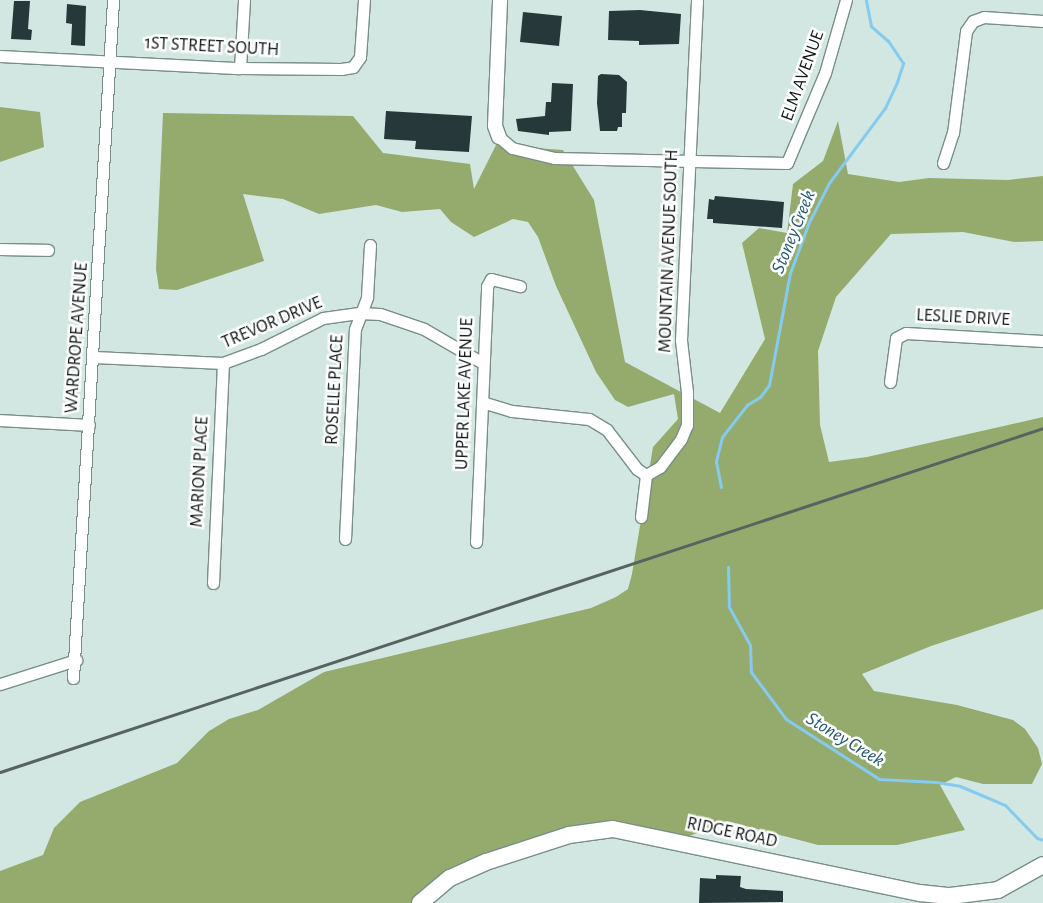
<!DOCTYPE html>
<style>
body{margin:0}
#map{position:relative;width:1043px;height:903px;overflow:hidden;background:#d3e7e2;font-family:"Alegreya Sans",sans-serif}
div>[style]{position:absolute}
.forest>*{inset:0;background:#95ab6d}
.stream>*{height:3px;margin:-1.5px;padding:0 1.5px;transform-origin:1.5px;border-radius:1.5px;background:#84cbef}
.building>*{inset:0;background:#27383a}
.roads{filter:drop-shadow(1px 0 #7a8d88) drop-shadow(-1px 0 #7a8d88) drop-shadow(0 1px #7a8d88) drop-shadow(0 -1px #7a8d88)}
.minor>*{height:11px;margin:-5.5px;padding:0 5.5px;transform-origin:5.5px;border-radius:5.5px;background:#fff}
.tertiary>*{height:14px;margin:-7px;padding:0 7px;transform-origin:7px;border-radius:7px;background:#fff}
.secondary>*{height:16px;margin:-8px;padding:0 8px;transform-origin:8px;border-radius:8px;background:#fff}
.rail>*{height:3px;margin:-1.5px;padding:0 1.5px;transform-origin:1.5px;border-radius:1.5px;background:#576360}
span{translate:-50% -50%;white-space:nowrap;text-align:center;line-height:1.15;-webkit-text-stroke:5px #fff;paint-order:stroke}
.street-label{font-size:18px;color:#0f1614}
.water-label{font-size:19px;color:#225972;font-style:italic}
</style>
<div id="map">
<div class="forest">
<i style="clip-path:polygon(0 107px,40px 112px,44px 147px,0 162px)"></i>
<i style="clip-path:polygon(163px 113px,353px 116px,383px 153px,470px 164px,474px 189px,496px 145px,563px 150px,594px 200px,625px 362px,720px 413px,765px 339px,742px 243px,759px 228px,787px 233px,793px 184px,823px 161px,838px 121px,848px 174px,899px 182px,929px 178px,1008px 180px,1043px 176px,1043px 241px,1014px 242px,963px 232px,891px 234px,836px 297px,818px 351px,820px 425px,829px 462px,867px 457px,1043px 417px,1043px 609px,931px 646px,862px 674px,874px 691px,957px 705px,1013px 720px,1025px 729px,1038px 748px,1042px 764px,1032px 784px,983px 784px,956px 777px,940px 785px,965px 830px,897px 845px,818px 845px,727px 821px,687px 837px,580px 825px,492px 851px,432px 881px,411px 903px,0 903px,0 871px,43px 855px,54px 828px,80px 802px,177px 763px,209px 731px,229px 719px,258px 710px,324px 672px,591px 608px,616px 597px,628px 589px,632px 574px,653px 447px,678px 419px,674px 394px,628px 407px,615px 400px,596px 372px,556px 286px,538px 237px,528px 222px,513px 219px,474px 237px,451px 222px,440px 209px,402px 212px,376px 205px,319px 214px,283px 199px,243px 194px,264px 261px,177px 290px,159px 289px,156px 269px)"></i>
</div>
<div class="stream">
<i style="left:721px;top:487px;width:26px;rotate:-101deg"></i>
<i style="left:716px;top:461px;width:25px;rotate:-76deg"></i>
<i style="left:722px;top:437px;width:41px;rotate:-52deg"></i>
<i style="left:747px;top:405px;width:15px;rotate:-32deg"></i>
<i style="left:760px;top:397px;width:15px;rotate:-53deg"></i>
<i style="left:769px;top:385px;width:114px;rotate:-79.4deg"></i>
<i style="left:790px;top:273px;width:54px;rotate:-69.6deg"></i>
<i style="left:809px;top:222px;width:44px;rotate:-62.9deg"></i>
<i style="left:829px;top:183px;width:94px;rotate:-53.3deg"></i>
<i style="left:885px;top:108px;width:29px;rotate:-65deg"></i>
<i style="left:897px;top:82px;width:20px;rotate:-72deg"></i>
<i style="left:903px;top:63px;width:27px;rotate:-124deg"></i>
<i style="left:888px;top:41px;width:23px;rotate:-139deg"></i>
<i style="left:871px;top:26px;width:26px;rotate:-101deg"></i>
<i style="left:728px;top:567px;width:40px;rotate:88.6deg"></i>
<i style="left:729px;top:607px;width:43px;rotate:61.1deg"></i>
<i style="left:750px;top:645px;width:27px;rotate:88deg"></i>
<i style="left:751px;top:672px;width:59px;rotate:53.3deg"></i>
<i style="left:786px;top:719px;width:111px;rotate:32.8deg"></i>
<i style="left:879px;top:779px;width:57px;rotate:3deg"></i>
<i style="left:936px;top:782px;width:24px;rotate:9deg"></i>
<i style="left:960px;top:786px;width:49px;rotate:22.9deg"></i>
<i style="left:1005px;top:805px;width:46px;rotate:45.9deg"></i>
<i style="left:1037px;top:838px;width:6px;rotate:18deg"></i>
</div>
<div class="building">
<i style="clip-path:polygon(14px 1px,30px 1px,28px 29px,32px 30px,31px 40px,11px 39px)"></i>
<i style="clip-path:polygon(67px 4px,86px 6px,85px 46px,71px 45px,72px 24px,66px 23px)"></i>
<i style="clip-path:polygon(640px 10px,681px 14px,679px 44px,639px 45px,639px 41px,608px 40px,609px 11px)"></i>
<i style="clip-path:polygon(523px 12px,562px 16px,559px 46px,520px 42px)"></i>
<i style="clip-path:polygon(601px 74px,619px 75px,627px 82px,626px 113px,622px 113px,622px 127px,618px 127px,617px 131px,600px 131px,597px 103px,598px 76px)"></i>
<i style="clip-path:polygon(552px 83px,573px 84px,571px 131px,549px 132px,549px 135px,518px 131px,516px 119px,545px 116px,546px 102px,551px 102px)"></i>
<i style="clip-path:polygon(386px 111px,472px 116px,469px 152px,415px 149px,416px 141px,384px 139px)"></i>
<i style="clip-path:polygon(715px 196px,784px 202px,782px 228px,713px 223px,713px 219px,707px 219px,709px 199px,714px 200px)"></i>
<i style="clip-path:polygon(716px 875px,741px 876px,740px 887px,746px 889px,783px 891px,783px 902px,699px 903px,700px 878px,716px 879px)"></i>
</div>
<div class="roads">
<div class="minor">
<i style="left:0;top:56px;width:240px;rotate:2.9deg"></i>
<i style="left:240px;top:68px;width:101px;rotate:0.6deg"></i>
<i style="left:341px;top:69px;width:12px;rotate:-9deg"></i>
<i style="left:353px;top:67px;width:12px;rotate:-55deg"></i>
<i style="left:360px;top:57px;width:57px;rotate:-86deg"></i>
<i style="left:240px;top:68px;width:68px;rotate:-86.6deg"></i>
<i style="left:499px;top:137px;width:17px;rotate:40deg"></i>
<i style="left:512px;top:148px;width:43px;rotate:13.4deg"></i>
<i style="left:554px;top:158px;width:233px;rotate:1.2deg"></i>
<i style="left:787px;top:163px;width:98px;rotate:-67.1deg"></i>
<i style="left:825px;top:73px;width:76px;rotate:-74deg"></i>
<i style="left:943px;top:163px;width:32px;rotate:-72deg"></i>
<i style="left:953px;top:133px;width:103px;rotate:-82.7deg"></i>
<i style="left:966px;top:31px;width:12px;rotate:-55deg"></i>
<i style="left:973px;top:21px;width:12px;rotate:-20deg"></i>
<i style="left:984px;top:17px;width:59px;rotate:3.9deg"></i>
<i style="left:0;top:249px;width:48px;rotate:1.2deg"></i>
<i style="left:94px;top:357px;width:129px;rotate:2.7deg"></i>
<i style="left:223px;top:363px;width:40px;rotate:-20.2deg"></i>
<i style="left:261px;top:349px;width:69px;rotate:-26.6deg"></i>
<i style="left:323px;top:318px;width:36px;rotate:-8deg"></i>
<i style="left:359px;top:313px;width:21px;rotate:3deg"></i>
<i style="left:380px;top:314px;width:46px;rotate:18.8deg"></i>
<i style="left:424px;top:329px;width:66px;rotate:30.1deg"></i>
<i style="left:890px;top:382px;width:44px;rotate:-82.2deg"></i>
<i style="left:896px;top:338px;width:11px;rotate:-27deg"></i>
<i style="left:906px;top:333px;width:137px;rotate:3.3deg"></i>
<i style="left:482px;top:402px;width:31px;rotate:17deg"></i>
<i style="left:512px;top:411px;width:77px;rotate:5.9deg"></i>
<i style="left:589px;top:419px;width:21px;rotate:31deg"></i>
<i style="left:607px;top:430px;width:49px;rotate:52.4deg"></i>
<i style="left:637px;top:469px;width:11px;rotate:34deg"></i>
<i style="left:0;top:420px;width:89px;rotate:3.2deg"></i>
<i style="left:641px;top:517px;width:42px;rotate:-83.2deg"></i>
<i style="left:646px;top:475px;width:16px;rotate:-30deg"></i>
<i style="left:660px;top:467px;width:35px;rotate:-53deg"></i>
<i style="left:681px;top:439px;width:15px;rotate:-67deg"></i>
<i style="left:687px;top:425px;width:33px;rotate:-90deg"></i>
<i style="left:687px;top:392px;width:52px;rotate:-96.6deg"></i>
<i style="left:681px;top:340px;width:340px;rotate:-87.3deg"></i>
<i style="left:345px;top:539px;width:210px;rotate:-87.3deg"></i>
<i style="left:355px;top:329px;width:34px;rotate:-69deg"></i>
<i style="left:367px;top:297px;width:52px;rotate:-86.7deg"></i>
<i style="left:476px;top:542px;width:256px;rotate:-87.5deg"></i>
<i style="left:487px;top:286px;width:8px;rotate:-60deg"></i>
<i style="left:491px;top:279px;width:30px;rotate:14deg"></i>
<i style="left:213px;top:583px;width:220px;rotate:-87.4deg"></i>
<i style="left:73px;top:678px;width:679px;rotate:-86.62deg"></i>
<i style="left:0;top:684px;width:80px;rotate:-17.5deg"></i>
</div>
<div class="tertiary">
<i style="left:499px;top:137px;width:12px;rotate:-110deg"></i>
<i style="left:495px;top:126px;width:126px;rotate:-87.7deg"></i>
</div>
<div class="secondary">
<i style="left:420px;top:903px;width:39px;rotate:-40deg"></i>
<i style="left:450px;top:878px;width:39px;rotate:-24deg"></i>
<i style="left:486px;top:862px;width:87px;rotate:-18deg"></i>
<i style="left:569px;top:835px;width:44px;rotate:-7.8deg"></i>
<i style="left:613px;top:829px;width:314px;rotate:11.8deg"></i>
<i style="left:920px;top:893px;width:30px;rotate:6deg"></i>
<i style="left:950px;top:896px;width:48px;rotate:-7.1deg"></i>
<i style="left:998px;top:890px;width:51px;rotate:-29.1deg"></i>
</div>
</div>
<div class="rail">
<i style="left:0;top:772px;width:1098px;rotate:-18.25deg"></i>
</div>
<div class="street-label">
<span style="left:212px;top:47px;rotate:3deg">1ST STREET SOUTH</span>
<span style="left:803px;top:76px;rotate:-70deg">ELM AVENUE</span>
<span style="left:669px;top:251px;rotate:-88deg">MOUNTAIN AVENUE SOUTH</span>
<span style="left:963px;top:318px;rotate:3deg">LESLIE DRIVE</span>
<span style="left:272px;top:323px;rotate:-23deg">TREVOR DRIVE</span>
<span style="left:77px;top:338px;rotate:-86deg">WARDROPE AVENUE</span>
<span style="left:335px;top:390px;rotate:-87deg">ROSELLE PLACE</span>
<span style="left:465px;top:394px;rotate:-88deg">UPPER LAKE AVENUE</span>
<span style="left:200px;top:472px;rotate:-87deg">MARION PLACE</span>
<span style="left:732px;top:833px;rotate:12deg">RIDGE ROAD</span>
</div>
<div class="water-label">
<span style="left:794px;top:232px;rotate:-68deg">Stoney Creek</span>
<span style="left:845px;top:740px;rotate:31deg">Stoney Creek</span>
</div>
</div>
